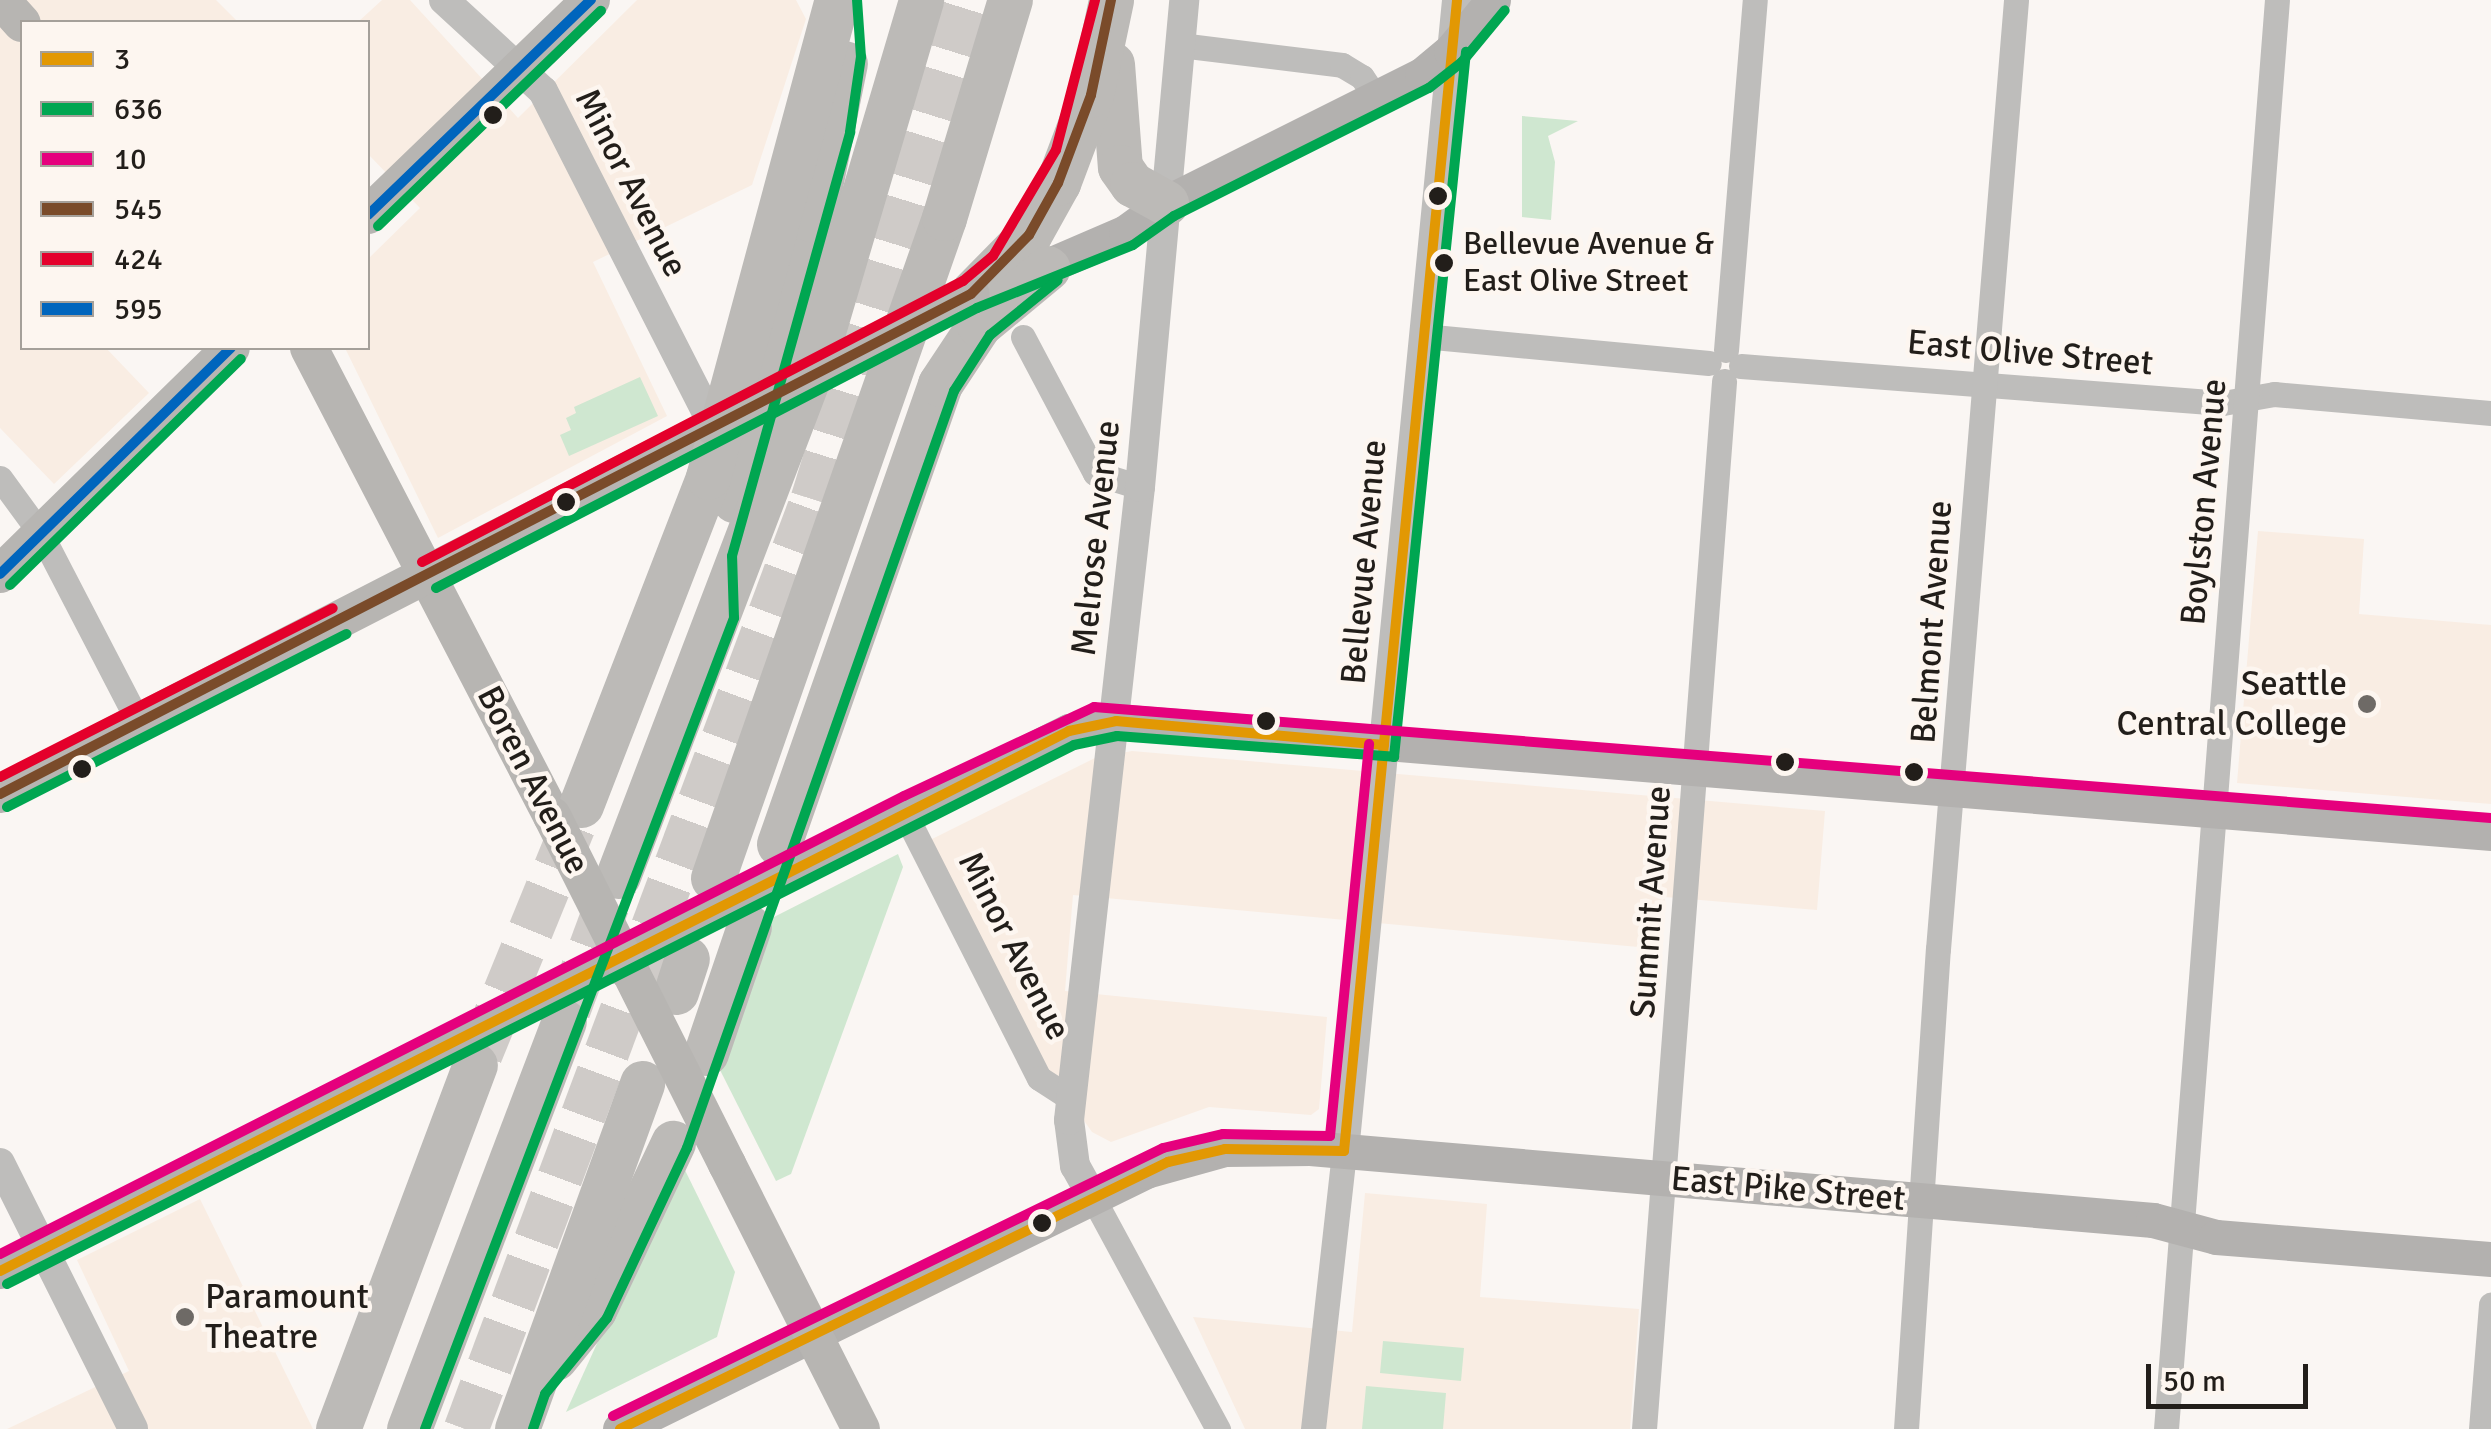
<!DOCTYPE html>
<style>
body{margin:0}
#map{position:relative;width:2491px;height:1429px;overflow:hidden;background:#faf6f3;font-family:Signika,sans-serif}
div>[style]{position:absolute}
.built>*{inset:0;background:#f9ede3}
.green>*{inset:0;background:#cfe7d0}
.motorway-tunnel>*{height:45px;margin-top:-22.5px;transform-origin:0;background:repeating-linear-gradient(90deg,#cfcbc8 0 45px,transparent 0 67px)}
.minor>*{height:25px;margin:-12.5px;padding:0 12.5px;transform-origin:12.5px;border-radius:12.5px;background:#bebdbb}
.tertiary>*{height:30px;margin:-15px;padding:0 15px;transform-origin:15px;border-radius:15px;background:#bebdbb}
.secondary>*{height:35px;margin:-17.5px;padding:0 17.5px;transform-origin:17.5px;border-radius:17.5px;background:#b3b1af}
.primary>*{height:38px;margin:-19px;padding:0 19px;transform-origin:19px;border-radius:19px;background:#b7b5b2}
.motorway>*{height:45px;margin:-22.5px;padding:0 22.5px;transform-origin:22.5px;border-radius:22.5px;background:#bcbab7}
.secondary-bridge>*{height:35px;margin:-17.5px;padding:0 17.5px;transform-origin:17.5px;border-radius:17.5px;background:#b3b1af}
.primary-bridge>*{height:38px;margin:-19px;padding:0 19px;transform-origin:19px;border-radius:19px;background:#b7b5b2}
.bus-1>*{height:10px;margin:-5px;padding:0 5px;transform-origin:5px;border-radius:5px;background:#e29803}
.bus-2>*{height:10px;margin:-5px;padding:0 5px;transform-origin:5px;border-radius:5px;background:#00a651}
.bus-3>*{height:10px;margin:-5px;padding:0 5px;transform-origin:5px;border-radius:5px;background:#e5007d}
.bus-4>*{height:10px;margin:-5px;padding:0 5px;transform-origin:5px;border-radius:5px;background:#7a4b2a}
.bus-5>*{height:10px;margin:-5px;padding:0 5px;transform-origin:5px;border-radius:5px;background:#e4002b}
.bus-6>*{height:10px;margin:-5px;padding:0 5px;transform-origin:5px;border-radius:5px;background:#0065bd}
.dots>*{width:28px;height:28px;translate:-50% -50%;box-sizing:border-box;border:5px solid #fdf6f0;border-radius:50%}
span{translate:-50% -50%;white-space:nowrap;text-align:center;line-height:1.15;-webkit-text-stroke:9px #fdf6f0;paint-order:stroke}
.bus-label{font-size:32px;color:#221e1a}
.left{translate:0 -50%;text-align:left}
.street-label{font-size:35px;color:#221e1a}
.poi-label{font-size:35px;color:#221e1a}
.right{translate:-100% -50%;text-align:right}
.legend{position:absolute;left:20px;top:20px;width:350px;height:330px;box-sizing:border-box;background:#fdf6f0;border:2px solid #a5a09a;margin:0;padding:12px 18px;list-style:none;font-size:30px;color:#221e1a}
.legend li{display:flex;align-items:center;gap:20px;height:50px}
.legend b{width:50px;border:2px solid #a5a09a}
.scale{position:absolute;left:2146px;top:1364px;width:162px;height:45px;box-sizing:border-box;border:5px solid #221e1a;border-top:0;padding-left:12px;font-size:30px;line-height:35px;white-space:nowrap;color:#221e1a;-webkit-text-stroke:8px #fdf6f0;paint-order:stroke}
</style>
<div id="map">
<div class="built">
<i style="clip-path:polygon(0 0,216px 0,238px 22px,22px 22px,22px 348px,106px 348px,149px 393px,54px 484px,0 428px)"></i>
<i style="clip-path:polygon(382px 0,410px 0,518px 118px,637px 0,796px 0,806px 19px,752px 185px,593px 262px,667px 416px,438px 538px,345px 348px,368px 348px,368px 259px,420px 208px,368px 154px,368px 22px,358px 22px)"></i>
<i style="clip-path:polygon(2258px 531px,2364px 539px,2359px 614px,2491px 625px,2491px 804px,2237px 783px)"></i>
<i style="clip-path:polygon(1132px 751px,1825px 811px,1817px 910px,1665px 897px,1660px 949px,1073px 895px,1065px 991px,1327px 1017px,1319px 1109px,1311px 1115px,1209px 1107px,1111px 1142px,1092px 1132px,1042px 1061px,930px 840px,1095px 758px)"></i>
<i style="clip-path:polygon(1365px 1193px,1487px 1204px,1480px 1297px,1639px 1309px,1630px 1429px,1245px 1429px,1193px 1317px,1352px 1332px)"></i>
<i style="clip-path:polygon(200px 1199px,313px 1429px,7px 1429px,129px 1371px,77px 1260px)"></i>
</div>
<div class="green">
<i style="clip-path:polygon(1522px 116px,1578px 121px,1548px 136px,1555px 162px,1551px 220px,1522px 217px)"></i>
<i style="clip-path:polygon(640px 377px,658px 416px,569px 456px,560px 435px,571px 430px,566px 418px,576px 413px,574px 407px)"></i>
<i style="clip-path:polygon(898px 854px,903px 867px,791px 1174px,776px 1181px,719px 1068px,772px 918px)"></i>
<i style="clip-path:polygon(680px 1160px,735px 1272px,717px 1337px,566px 1412px)"></i>
<i style="clip-path:polygon(1383px 1341px,1464px 1348px,1461px 1381px,1380px 1373px)"></i>
<i style="clip-path:polygon(1366px 1386px,1446px 1393px,1443px 1429px,1362px 1429px)"></i>
</div>
<div class="motorway-tunnel">
<i style="left:568px;top:1010px;width:135px;rotate:-69.7deg"></i>
<i style="left:480px;top:1054px;width:261px;rotate:-67.8deg"></i>
<i style="left:466px;top:1429px;width:993px;rotate:-69.54deg"></i>
<i style="left:813px;top:499px;width:523px;rotate:-72.74deg"></i>
</div>
<div class="minor">
<i style="left:1180px;top:45px;width:163px;rotate:7deg"></i>
<i style="left:1342px;top:65px;width:23px;rotate:31deg"></i>
<i style="left:1362px;top:77px;width:25px;rotate:56deg"></i>
<i style="left:1423px;top:336px;width:287px;rotate:5.4deg"></i>
<i style="left:1023px;top:337px;width:154px;rotate:62.1deg"></i>
<i style="left:1095px;top:473px;width:47px;rotate:17.3deg"></i>
<i style="left:1726px;top:350px;width:351px;rotate:-85.3deg"></i>
<i style="left:1741px;top:366px;width:483px;rotate:4.4deg"></i>
<i style="left:2223px;top:403px;width:52px;rotate:-10deg"></i>
<i style="left:2274px;top:394px;width:218px;rotate:5deg"></i>
<i style="left:0;top:478px;width:69px;rotate:53.8deg"></i>
<i style="left:41px;top:534px;width:213px;rotate:62.6deg"></i>
<i style="left:904px;top:812px;width:298px;rotate:63.1deg"></i>
<i style="left:1039px;top:1078px;width:40px;rotate:32.9deg"></i>
<i style="left:1093px;top:1198px;width:263px;rotate:61.6deg"></i>
<i style="left:1313px;top:1429px;width:280px;rotate:-83.6deg"></i>
<i style="left:1644px;top:1429px;width:1051px;rotate:-85.63deg"></i>
<i style="left:1906px;top:1429px;width:481px;rotate:-86.2deg"></i>
<i style="left:1938px;top:949px;width:952px;rotate:-85.3deg"></i>
<i style="left:2166px;top:1429px;width:1433px;rotate:-85.56deg"></i>
<i style="left:2481px;top:1429px;width:125px;rotate:-85.4deg"></i>
</div>
<div class="tertiary">
<i style="left:444px;top:0;width:134px;rotate:42.6deg"></i>
<i style="left:543px;top:91px;width:377px;rotate:63deg"></i>
<i style="left:1344px;top:1151px;width:1157px;rotate:-84.39deg"></i>
<i style="left:0;top:1163px;width:297px;rotate:63.4deg"></i>
<i style="left:1093px;top:1198px;width:37px;rotate:-119deg"></i>
<i style="left:1075px;top:1166px;width:46px;rotate:-97.4deg"></i>
<i style="left:1069px;top:1120px;width:637px;rotate:-83.6deg"></i>
<i style="left:1140px;top:487px;width:489px;rotate:-84.8deg"></i>
</div>
<div class="secondary">
<i style="left:1024px;top:276px;width:111px;rotate:-23.3deg"></i>
<i style="left:1126px;top:232px;width:49px;rotate:-35.9deg"></i>
<i style="left:1166px;top:203px;width:286px;rotate:-26.6deg"></i>
<i style="left:1422px;top:75px;width:38px;rotate:-40deg"></i>
<i style="left:1451px;top:51px;width:66px;rotate:-50.5deg"></i>
<i style="left:848px;top:842px;width:247px;rotate:-26.7deg"></i>
<i style="left:1069px;top:731px;width:48px;rotate:-12deg"></i>
<i style="left:1116px;top:721px;width:1380px;rotate:4.66deg"></i>
<i style="left:0;top:1271px;width:479px;rotate:-26.8deg"></i>
<i style="left:620px;top:1429px;width:586px;rotate:-26.13deg"></i>
<i style="left:1146px;top:1171px;width:82px;rotate:-15.6deg"></i>
<i style="left:1225px;top:1149px;width:85px;rotate:-0.7deg"></i>
<i style="left:1310px;top:1148px;width:846px;rotate:4.88deg"></i>
<i style="left:2153px;top:1220px;width:65px;rotate:15.1deg"></i>
<i style="left:2216px;top:1237px;width:276px;rotate:4.6deg"></i>
</div>
<div class="primary">
<i style="left:1px;top:0;width:31px;rotate:48deg"></i>
<i style="left:368px;top:215px;width:310px;rotate:-44deg"></i>
<i style="left:309px;top:348px;width:527px;rotate:62.56deg"></i>
<i style="left:0;top:574px;width:323px;rotate:-44.4deg"></i>
<i style="left:0;top:794px;width:803px;rotate:-27.2deg"></i>
<i style="left:727px;top:1164px;width:297px;rotate:63.2deg"></i>
</div>
<div class="motorway">
<i style="left:1112px;top:64px;width:103px;rotate:85.6deg"></i>
<i style="left:1120px;top:167px;width:21px;rotate:55deg"></i>
<i style="left:1132px;top:184px;width:39px;rotate:29deg"></i>
<i style="left:972px;top:293px;width:81px;rotate:-45.5deg"></i>
<i style="left:1029px;top:235px;width:60px;rotate:-60.9deg"></i>
<i style="left:1058px;top:183px;width:94px;rotate:-69.4deg"></i>
<i style="left:1091px;top:95px;width:97px;rotate:-78.1deg"></i>
<i style="left:734px;top:500px;width:291px;rotate:-74.2deg"></i>
<i style="left:813px;top:220px;width:160px;rotate:-78.5deg"></i>
<i style="left:581px;top:805px;width:352px;rotate:-68.8deg"></i>
<i style="left:708px;top:477px;width:494px;rotate:-74.9deg"></i>
<i style="left:779px;top:844px;width:487px;rotate:-70.7deg"></i>
<i style="left:940px;top:384px;width:71px;rotate:-56.5deg"></i>
<i style="left:979px;top:325px;width:89px;rotate:-39.6deg"></i>
<i style="left:618px;top:876px;width:547px;rotate:-69.11deg"></i>
<i style="left:813px;top:365px;width:381px;rotate:-73.5deg"></i>
<i style="left:713px;top:878px;width:699px;rotate:-70.71deg"></i>
<i style="left:944px;top:218px;width:228px;rotate:-73.2deg"></i>
<i style="left:676px;top:992px;width:35px;rotate:-72deg"></i>
<i style="left:706px;top:1053px;width:133px;rotate:-71.2deg"></i>
<i style="left:555px;top:1358px;width:62px;rotate:-50.9deg"></i>
<i style="left:594px;top:1310px;width:185px;rotate:-64.7deg"></i>
<i style="left:338px;top:1429px;width:389px;rotate:-69.4deg"></i>
<i style="left:409px;top:1429px;width:436px;rotate:-69.2deg"></i>
<i style="left:517px;top:1429px;width:368px;rotate:-70.1deg"></i>
</div>
<div class="secondary-bridge">
<i style="left:427px;top:1055px;width:472px;rotate:-26.8deg"></i>
</div>
<div class="primary-bridge">
<i style="left:714px;top:427px;width:289px;rotate:-27.4deg"></i>
<i style="left:552px;top:816px;width:390px;rotate:63.3deg"></i>
</div>
<div class="bus-1">
<i style="left:1344px;top:1151px;width:1157px;rotate:-84.39deg"></i>
<i style="left:0;top:1271px;width:1198px;rotate:-26.8deg"></i>
<i style="left:1069px;top:731px;width:48px;rotate:-12deg"></i>
<i style="left:1116px;top:721px;width:269px;rotate:5.1deg"></i>
<i style="left:620px;top:1429px;width:610px;rotate:-25.98deg"></i>
<i style="left:1168px;top:1162px;width:58px;rotate:-12.8deg"></i>
<i style="left:1225px;top:1149px;width:119px;rotate:1deg"></i>
</div>
<div class="bus-2">
<i style="left:378px;top:226px;width:310px;rotate:-44deg"></i>
<i style="left:10px;top:585px;width:323px;rotate:-44.4deg"></i>
<i style="left:436px;top:588px;width:609px;rotate:-27.36deg"></i>
<i style="left:977px;top:308px;width:168px;rotate:-22deg"></i>
<i style="left:1133px;top:245px;width:50px;rotate:-35.3deg"></i>
<i style="left:1174px;top:216px;width:285px;rotate:-26.7deg"></i>
<i style="left:1429px;top:88px;width:42px;rotate:-38.2deg"></i>
<i style="left:1462px;top:62px;width:67px;rotate:-50.4deg"></i>
<i style="left:7px;top:807px;width:381px;rotate:-27deg"></i>
<i style="left:7px;top:1284px;width:1195px;rotate:-26.8deg"></i>
<i style="left:1074px;top:745px;width:44px;rotate:-11.8deg"></i>
<i style="left:1117px;top:736px;width:278px;rotate:4.3deg"></i>
<i style="left:1394px;top:757px;width:709px;rotate:-84.17deg"></i>
<i style="left:425px;top:1429px;width:868px;rotate:-69.14deg"></i>
<i style="left:734px;top:618px;width:62px;rotate:-91.8deg"></i>
<i style="left:732px;top:556px;width:440px;rotate:-74.4deg"></i>
<i style="left:850px;top:132px;width:76px;rotate:-81.7deg"></i>
<i style="left:861px;top:57px;width:57px;rotate:-94deg"></i>
<i style="left:533px;top:1429px;width:37px;rotate:-71deg"></i>
<i style="left:545px;top:1394px;width:98px;rotate:-50.8deg"></i>
<i style="left:607px;top:1318px;width:188px;rotate:-64.8deg"></i>
<i style="left:687px;top:1148px;width:803px;rotate:-70.57deg"></i>
<i style="left:954px;top:391px;width:67px;rotate:-57.3deg"></i>
<i style="left:990px;top:335px;width:87px;rotate:-39deg"></i>
</div>
<div class="bus-3">
<i style="left:0;top:1254px;width:1013px;rotate:-26.87deg"></i>
<i style="left:904px;top:796px;width:210px;rotate:-25.1deg"></i>
<i style="left:1094px;top:707px;width:1401px;rotate:4.54deg"></i>
<i style="left:613px;top:1416px;width:612px;rotate:-25.98deg"></i>
<i style="left:1163px;top:1148px;width:62px;rotate:-13.1deg"></i>
<i style="left:1223px;top:1134px;width:107px;rotate:1.1deg"></i>
<i style="left:1330px;top:1136px;width:394px;rotate:-84.3deg"></i>
</div>
<div class="bus-4">
<i style="left:0;top:794px;width:1092px;rotate:-27.25deg"></i>
<i style="left:971px;top:294px;width:83px;rotate:-45.5deg"></i>
<i style="left:1029px;top:235px;width:60px;rotate:-60.9deg"></i>
<i style="left:1058px;top:183px;width:94px;rotate:-69.4deg"></i>
<i style="left:1091px;top:95px;width:97px;rotate:-78.1deg"></i>
</div>
<div class="bus-5">
<i style="left:422px;top:562px;width:610px;rotate:-27.45deg"></i>
<i style="left:963px;top:281px;width:39px;rotate:-40deg"></i>
<i style="left:993px;top:256px;width:123px;rotate:-59.3deg"></i>
<i style="left:1056px;top:150px;width:155px;rotate:-75.4deg"></i>
<i style="left:0;top:777px;width:373px;rotate:-26.9deg"></i>
</div>
<div class="bus-6">
<i style="left:368px;top:215px;width:310px;rotate:-44deg"></i>
<i style="left:0;top:574px;width:323px;rotate:-44.4deg"></i>
</div>
<div class="dots">
<i style="left:493px;top:115px;background:#221e1a"></i>
<i style="left:1438px;top:196px;background:#221e1a"></i>
<i style="left:1444px;top:263px;background:#221e1a"></i>
<i style="left:566px;top:502px;background:#221e1a"></i>
<i style="left:2367px;top:704px;background:#6e6a66"></i>
<i style="left:1266px;top:721px;background:#221e1a"></i>
<i style="left:1785px;top:762px;background:#221e1a"></i>
<i style="left:82px;top:769px;background:#221e1a"></i>
<i style="left:1914px;top:772px;background:#221e1a"></i>
<i style="left:1042px;top:1223px;background:#221e1a"></i>
<i style="left:185px;top:1317px;background:#6e6a66"></i>
</div>
<div class="bus-label">
<span class="left" style="left:1463px;top:263px">Bellevue Avenue &amp;<br>East Olive Street</span>
</div>
<div class="street-label">
<span style="left:631px;top:183px;rotate:63deg">Minor Avenue</span>
<span style="left:2030px;top:353px;rotate:5deg">East Olive Street</span>
<span style="left:2204px;top:502px;rotate:-85deg">Boylston Avenue</span>
<span style="left:1096px;top:538px;rotate:-84deg">Melrose Avenue</span>
<span style="left:1364px;top:562px;rotate:-85deg">Bellevue Avenue</span>
<span style="left:1932px;top:622px;rotate:-86deg">Belmont Avenue</span>
<span style="left:533px;top:780px;rotate:63deg">Boren Avenue</span>
<span style="left:1651px;top:902px;rotate:-86deg">Summit Avenue</span>
<span style="left:1014px;top:946px;rotate:63deg">Minor Avenue</span>
<span style="left:1788px;top:1189px;rotate:5deg">East Pike Street</span>
</div>
<div class="poi-label">
<span class="right" style="left:2347px;top:704px">Seattle<br>Central College</span>
<span class="left" style="left:205px;top:1317px">Paramount<br>Theatre</span>
</div>
<ul class="legend">
<li><b style="height:12px;background:#e29803"></b>3</li>
<li><b style="height:12px;background:#00a651"></b>636</li>
<li><b style="height:12px;background:#e5007d"></b>10</li>
<li><b style="height:12px;background:#7a4b2a"></b>545</li>
<li><b style="height:12px;background:#e4002b"></b>424</li>
<li><b style="height:12px;background:#0065bd"></b>595</li>
</ul>
<div class="scale">50 m</div>
</div>
